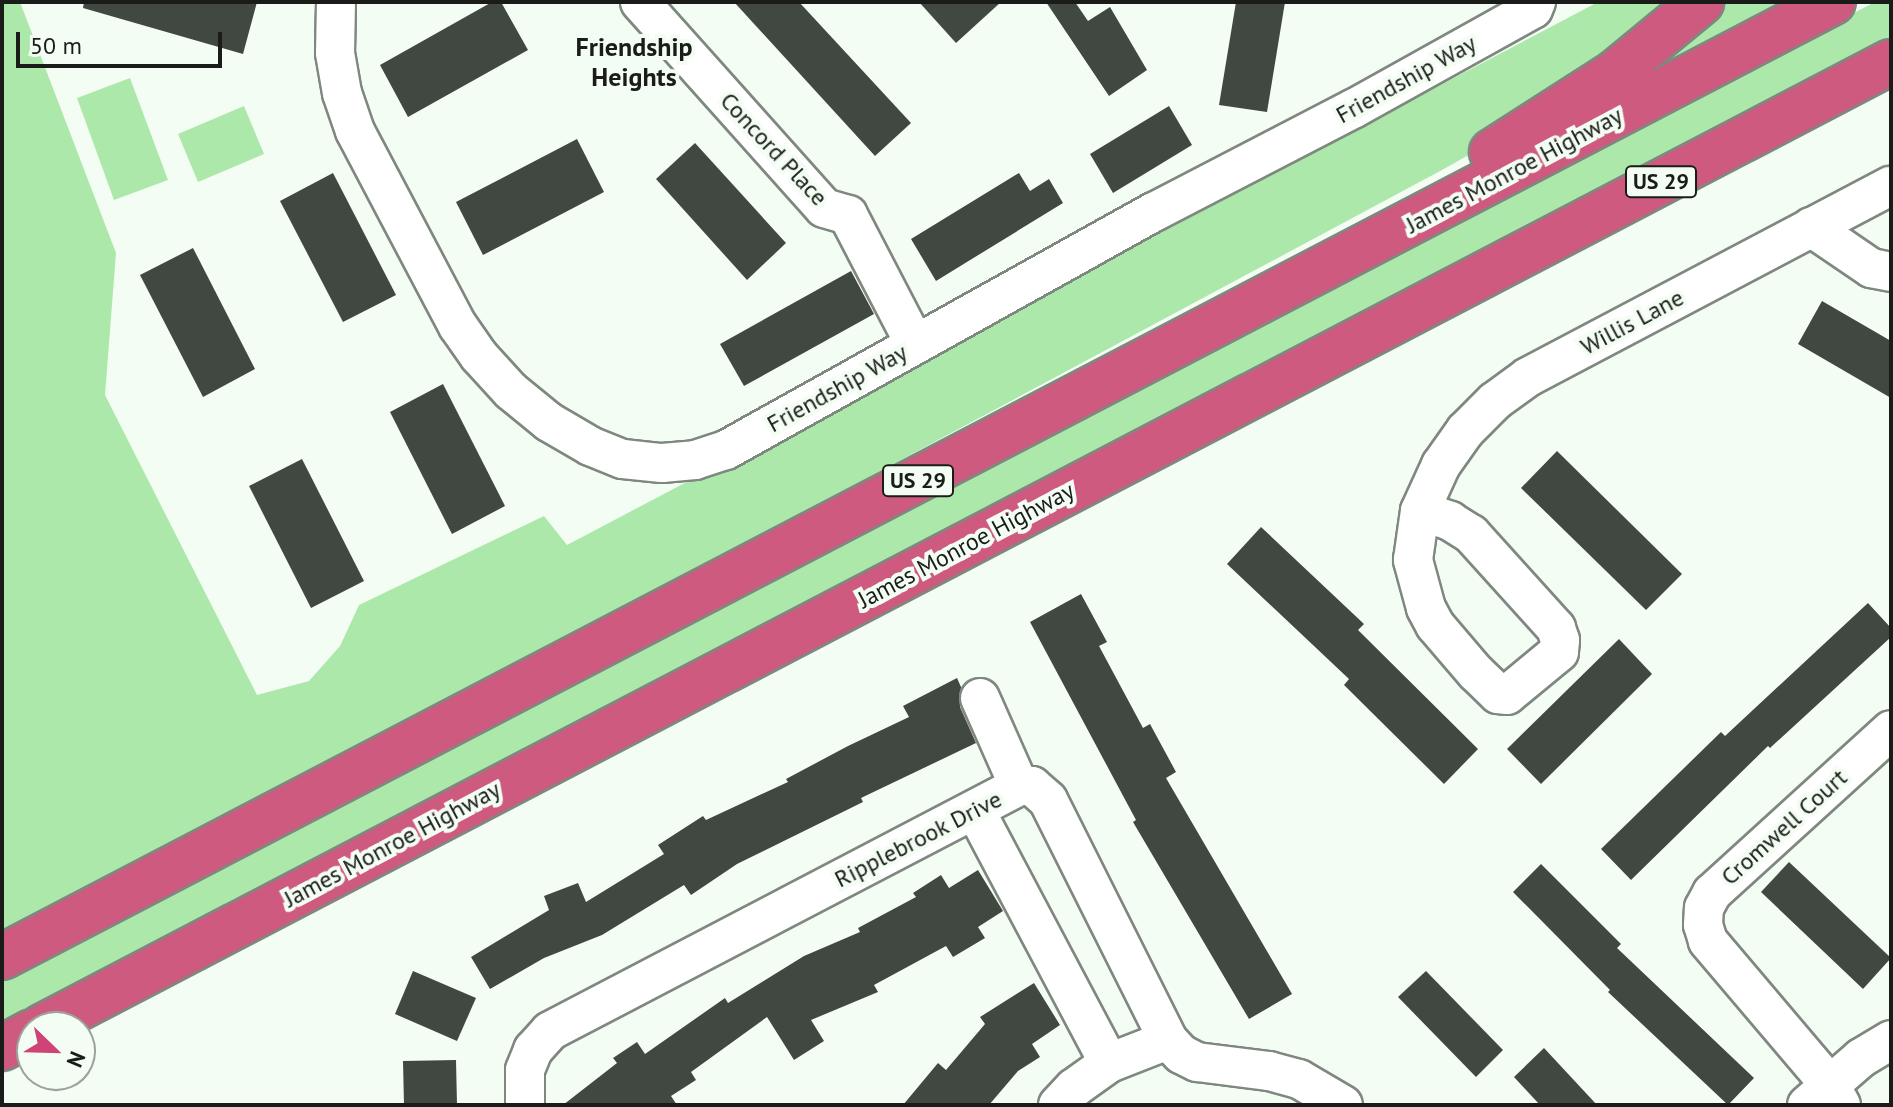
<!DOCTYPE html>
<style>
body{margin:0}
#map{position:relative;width:1893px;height:1107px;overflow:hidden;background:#f4fdf3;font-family:"PT Sans",sans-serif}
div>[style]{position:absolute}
.green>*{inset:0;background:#ade8ab}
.building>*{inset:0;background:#414841}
.roads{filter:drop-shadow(2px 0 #7f887f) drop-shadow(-2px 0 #7f887f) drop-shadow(0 2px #7f887f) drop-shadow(0 -2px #7f887f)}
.minor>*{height:38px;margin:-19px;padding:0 19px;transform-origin:19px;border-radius:19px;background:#fff}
.highway>*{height:44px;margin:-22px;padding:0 22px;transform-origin:22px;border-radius:22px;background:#ce5a80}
span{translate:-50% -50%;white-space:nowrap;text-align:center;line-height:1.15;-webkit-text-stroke:8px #f4fdf3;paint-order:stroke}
.shield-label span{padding:2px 6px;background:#f4fdf3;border:2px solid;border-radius:6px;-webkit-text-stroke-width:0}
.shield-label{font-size:22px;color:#191c19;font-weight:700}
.street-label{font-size:24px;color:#191c19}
.neighbourhood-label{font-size:26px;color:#191c19;font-weight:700}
.frame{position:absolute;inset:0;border:4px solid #191c19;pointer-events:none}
.north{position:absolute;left:16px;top:1011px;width:80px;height:80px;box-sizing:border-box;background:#f4fdf3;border:2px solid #9ca39c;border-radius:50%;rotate:113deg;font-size:22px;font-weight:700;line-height:32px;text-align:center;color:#191c19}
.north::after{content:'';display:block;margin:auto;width:28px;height:36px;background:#cf4376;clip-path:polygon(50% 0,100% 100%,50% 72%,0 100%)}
.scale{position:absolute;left:16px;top:32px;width:206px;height:36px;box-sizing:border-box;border:4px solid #191c19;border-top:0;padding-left:10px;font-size:24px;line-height:28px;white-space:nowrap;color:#191c19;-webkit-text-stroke:6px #f4fdf3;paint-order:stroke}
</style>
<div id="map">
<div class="green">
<i style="clip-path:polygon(2px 2px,20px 2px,116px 253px,105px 395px,257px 695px,309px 681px,340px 646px,359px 605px,544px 516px,567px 545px,1598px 2px,1687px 2px,1566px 100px,1442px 170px,884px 469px,708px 569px,2px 936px)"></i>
<i style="clip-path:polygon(1721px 2px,1788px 2px,1652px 70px)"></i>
<i style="clip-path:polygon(1875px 2px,1891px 2px,1891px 41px,1281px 354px,2px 1025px,2px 977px)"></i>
<i style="clip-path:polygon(130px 78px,168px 180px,114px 200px,77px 98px)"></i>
<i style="clip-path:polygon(244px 106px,264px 154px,198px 182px,178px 134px)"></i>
</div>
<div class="building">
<i style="clip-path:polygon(84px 2px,257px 2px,243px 54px,83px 8px)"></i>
<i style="clip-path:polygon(492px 2px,501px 2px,528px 50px,408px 117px,380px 65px)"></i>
<i style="clip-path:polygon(734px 2px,799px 2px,911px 123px,875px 156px)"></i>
<i style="clip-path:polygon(919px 2px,1001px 2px,956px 43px)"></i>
<i style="clip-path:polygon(1046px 2px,1075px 2px,1088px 21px,1110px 7px,1147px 70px,1109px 96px)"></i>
<i style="clip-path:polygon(1236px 2px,1285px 2px,1267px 112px,1219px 105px)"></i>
<i style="clip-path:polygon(1169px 106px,1192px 145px,1113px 193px,1090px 154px)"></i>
<i style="clip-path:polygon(577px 139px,604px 192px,483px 255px,456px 202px)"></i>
<i style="clip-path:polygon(695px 143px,786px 243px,747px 280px,656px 179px)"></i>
<i style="clip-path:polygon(333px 173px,396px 295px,343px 322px,280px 201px)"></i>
<i style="clip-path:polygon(1019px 173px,1030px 191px,1049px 179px,1063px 203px,936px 281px,911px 239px)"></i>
<i style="clip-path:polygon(193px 248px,255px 369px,203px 397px,140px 275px)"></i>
<i style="clip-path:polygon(851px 271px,874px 314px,744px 386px,720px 344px)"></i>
<i style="clip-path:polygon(1822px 301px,1891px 341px,1891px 398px,1798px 344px)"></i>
<i style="clip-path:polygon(443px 384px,505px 506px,452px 534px,390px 412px)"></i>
<i style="clip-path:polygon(1557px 451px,1682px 574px,1646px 610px,1521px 488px)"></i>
<i style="clip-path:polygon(302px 459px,364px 581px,311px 608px,249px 486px)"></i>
<i style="clip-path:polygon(1261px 527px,1364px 624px,1358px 630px,1478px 749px,1444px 784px,1344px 685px,1349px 679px,1227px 564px)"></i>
<i style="clip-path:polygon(1081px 594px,1107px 642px,1099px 646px,1143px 728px,1150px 724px,1176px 772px,1166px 778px,1292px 994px,1249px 1019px,1133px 822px,1136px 820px,1030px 622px)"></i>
<i style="clip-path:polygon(1868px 603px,1891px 628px,1891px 637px,1770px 748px,1768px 746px,1631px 880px,1601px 849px,1721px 732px,1725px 736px)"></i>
<i style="clip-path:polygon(1619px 639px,1652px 674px,1541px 784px,1507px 749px)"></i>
<i style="clip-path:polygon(957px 678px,961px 687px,960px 707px,976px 743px,861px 798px,863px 802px,737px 864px,691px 895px,684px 885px,602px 935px,544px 958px,490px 989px,471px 957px,549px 910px,544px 896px,578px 883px,586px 902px,664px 854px,658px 845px,703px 816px,706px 820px,788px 782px,786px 779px,848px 746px,909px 717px,903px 706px)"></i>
<i style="clip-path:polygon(1789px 862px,1891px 958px,1863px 989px,1761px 892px)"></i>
<i style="clip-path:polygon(1541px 864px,1621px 944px,1617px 948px,1754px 1078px,1728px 1105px,1608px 992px,1610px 990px,1513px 892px)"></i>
<i style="clip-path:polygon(978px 870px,1003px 911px,978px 927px,985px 938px,953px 957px,946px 946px,874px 985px,878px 992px,811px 1020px,824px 1041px,794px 1060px,767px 1017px,691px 1072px,696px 1080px,671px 1096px,677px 1105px,563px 1105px,617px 1063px,613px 1058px,637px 1042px,645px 1054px,725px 998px,728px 1003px,804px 956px,860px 932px,858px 928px,916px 897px,913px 893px,941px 875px,949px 888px)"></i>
<i style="clip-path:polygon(413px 971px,476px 998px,457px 1041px,395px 1014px)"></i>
<i style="clip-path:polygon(1426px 971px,1503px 1050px,1476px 1077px,1398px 997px)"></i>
<i style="clip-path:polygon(1034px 983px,1060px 1025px,1032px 1044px,1040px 1057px,1018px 1071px,989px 1105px,903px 1105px,938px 1063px,946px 1070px,985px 1024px,980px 1017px)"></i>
<i style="clip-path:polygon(1544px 1048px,1597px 1105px,1540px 1105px,1514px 1077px)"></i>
<i style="clip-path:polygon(456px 1060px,457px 1105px,404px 1105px,403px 1061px)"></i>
</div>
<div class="roads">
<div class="minor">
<i style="left:336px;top:2px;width:51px;rotate:91.1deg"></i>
<i style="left:335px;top:53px;width:41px;rotate:80.1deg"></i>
<i style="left:342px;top:93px;width:40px;rotate:71.1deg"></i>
<i style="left:355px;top:131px;width:221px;rotate:62.2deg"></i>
<i style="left:458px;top:326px;width:37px;rotate:55deg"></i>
<i style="left:479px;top:356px;width:47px;rotate:47.6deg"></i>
<i style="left:511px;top:391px;width:49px;rotate:39.2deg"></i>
<i style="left:549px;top:422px;width:48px;rotate:30.3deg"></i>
<i style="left:590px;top:446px;width:35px;rotate:22deg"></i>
<i style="left:623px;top:459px;width:39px;rotate:6deg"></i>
<i style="left:662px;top:463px;width:33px;rotate:-5deg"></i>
<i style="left:695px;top:460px;width:33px;rotate:-18deg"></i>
<i style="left:726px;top:450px;width:490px;rotate:-29.1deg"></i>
<i style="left:1154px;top:212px;width:224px;rotate:-27.4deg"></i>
<i style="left:1353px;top:109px;width:206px;rotate:-29.1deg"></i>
<i style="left:1533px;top:9px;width:8px;rotate:-67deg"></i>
<i style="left:640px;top:2px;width:276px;rotate:48.2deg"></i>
<i style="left:824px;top:208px;width:25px;rotate:16deg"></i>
<i style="left:848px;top:215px;width:145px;rotate:62.6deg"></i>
<i style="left:1811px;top:227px;width:73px;rotate:34.3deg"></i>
<i style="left:1871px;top:268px;width:20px;rotate:11deg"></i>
<i style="left:1420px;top:511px;width:51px;rotate:-65.5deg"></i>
<i style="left:1441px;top:465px;width:42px;rotate:-54.8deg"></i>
<i style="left:1465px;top:431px;width:42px;rotate:-45deg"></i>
<i style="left:1495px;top:401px;width:41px;rotate:-36deg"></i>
<i style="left:1528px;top:377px;width:410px;rotate:-27.8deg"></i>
<i style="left:1420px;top:511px;width:32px;rotate:18deg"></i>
<i style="left:1450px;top:521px;width:25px;rotate:32deg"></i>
<i style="left:1471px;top:534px;width:127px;rotate:47.9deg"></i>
<i style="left:1556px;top:628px;width:13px;rotate:72deg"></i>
<i style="left:1560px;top:640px;width:12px;rotate:95deg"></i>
<i style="left:1559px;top:652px;width:67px;rotate:140.4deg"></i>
<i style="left:1507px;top:695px;width:9px;rotate:-174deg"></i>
<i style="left:1498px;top:694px;width:30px;rotate:-136deg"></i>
<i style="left:1476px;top:673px;width:63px;rotate:-130.5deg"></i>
<i style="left:1435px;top:625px;width:19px;rotate:-118deg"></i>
<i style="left:1426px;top:608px;width:50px;rotate:-105.2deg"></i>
<i style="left:1413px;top:560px;width:49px;rotate:-81.9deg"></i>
<i style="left:980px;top:698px;width:96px;rotate:66.1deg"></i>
<i style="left:975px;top:810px;width:286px;rotate:62.1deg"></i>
<i style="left:525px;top:1105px;width:35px;rotate:-90deg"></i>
<i style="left:525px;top:1070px;width:22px;rotate:-68deg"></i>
<i style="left:533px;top:1050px;width:25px;rotate:-48deg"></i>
<i style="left:550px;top:1031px;width:529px;rotate:-27.58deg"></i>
<i style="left:1019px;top:786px;width:13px"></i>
<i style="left:1032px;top:786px;width:21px;rotate:41deg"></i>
<i style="left:1048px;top:800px;width:268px;rotate:63.4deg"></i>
<i style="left:1168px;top:1040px;width:19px;rotate:47deg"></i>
<i style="left:1181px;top:1054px;width:18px;rotate:27deg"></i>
<i style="left:1197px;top:1062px;width:73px;rotate:7.1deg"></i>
<i style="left:1269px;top:1071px;width:31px;rotate:15deg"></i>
<i style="left:1299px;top:1079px;width:51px;rotate:30.6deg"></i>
<i style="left:1058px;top:1105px;width:23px;rotate:-47deg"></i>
<i style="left:1074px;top:1088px;width:43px;rotate:-35.5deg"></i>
<i style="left:1109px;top:1063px;width:63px;rotate:-21.3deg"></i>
<i style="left:1807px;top:1105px;width:72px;rotate:-41deg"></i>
<i style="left:1861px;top:1058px;width:35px;rotate:-31deg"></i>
<i style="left:1841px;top:1105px;width:23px;rotate:-119deg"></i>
<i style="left:1830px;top:1085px;width:189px;rotate:-130.3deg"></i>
<i style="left:1708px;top:941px;width:17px;rotate:-107deg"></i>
<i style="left:1703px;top:925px;width:17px;rotate:-87deg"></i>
<i style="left:1704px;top:908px;width:17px;rotate:-62deg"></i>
<i style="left:1712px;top:893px;width:242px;rotate:-42.3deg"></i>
</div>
<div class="highway">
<i style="left:1492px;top:152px;width:146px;rotate:-32.7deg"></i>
<i style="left:1615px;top:73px;width:112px;rotate:-39.5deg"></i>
<i style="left:2px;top:957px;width:2065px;rotate:-27.55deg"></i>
<i style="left:42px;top:1027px;width:2086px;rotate:-27.56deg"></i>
<i style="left:2px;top:1048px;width:34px;rotate:-28deg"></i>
</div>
</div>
<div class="shield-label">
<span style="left:1661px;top:182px">US 29</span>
<span style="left:918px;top:481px">US 29</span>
</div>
<div class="street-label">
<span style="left:1406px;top:79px;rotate:-29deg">Friendship Way</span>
<span style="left:774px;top:149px;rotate:47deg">Concord Place</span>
<span style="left:1514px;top:170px;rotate:-28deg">James Monroe Highway</span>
<span style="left:1632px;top:322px;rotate:-28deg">Willis Lane</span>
<span style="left:837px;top:388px;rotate:-29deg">Friendship Way</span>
<span style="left:966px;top:545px;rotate:-28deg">James Monroe Highway</span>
<span style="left:1784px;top:827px;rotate:-42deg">Cromwell Court</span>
<span style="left:918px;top:839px;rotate:-27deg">Ripplebrook Drive</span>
<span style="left:392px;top:844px;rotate:-28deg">James Monroe Highway</span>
</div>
<div class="neighbourhood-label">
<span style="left:634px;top:62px">Friendship<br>Heights</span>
</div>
<div class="frame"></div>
<div class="north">N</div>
<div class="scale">50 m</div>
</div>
